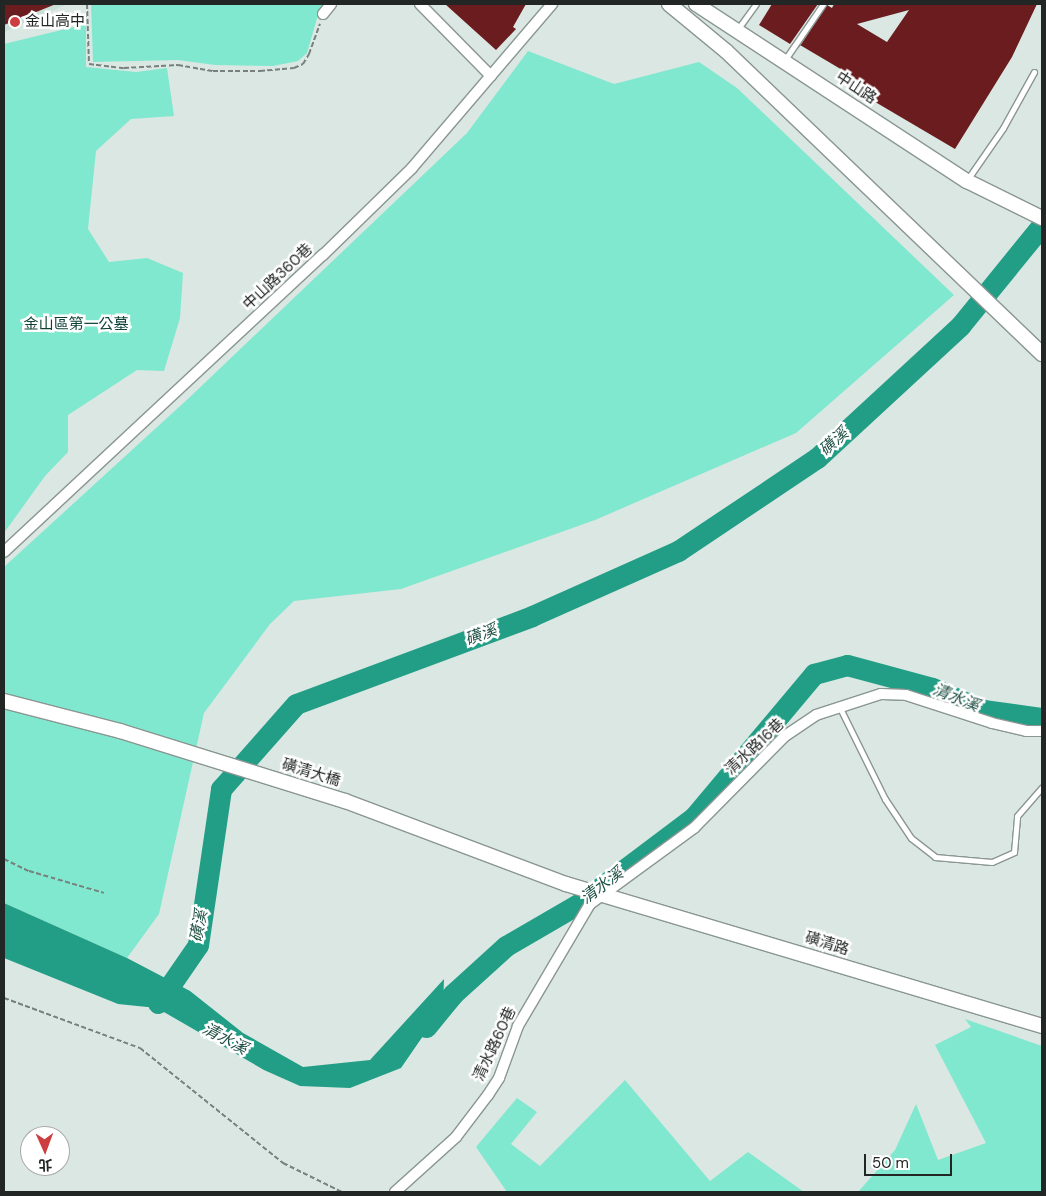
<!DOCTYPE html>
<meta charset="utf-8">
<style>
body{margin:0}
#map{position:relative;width:1046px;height:1196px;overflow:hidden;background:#dae7e3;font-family:"DM Sans","Noto Sans TC",sans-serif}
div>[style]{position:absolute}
.built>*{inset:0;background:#c9dfd8}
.green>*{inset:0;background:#80e8ce}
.water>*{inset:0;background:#219e85}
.river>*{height:21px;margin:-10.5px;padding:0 10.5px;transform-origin:10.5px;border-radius:10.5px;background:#219e85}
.building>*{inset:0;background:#6a1c1e}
.path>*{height:2px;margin-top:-1px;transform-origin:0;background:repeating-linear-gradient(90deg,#77807d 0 5px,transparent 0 7.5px)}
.roads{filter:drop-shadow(1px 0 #8a9692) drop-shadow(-1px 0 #8a9692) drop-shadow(0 1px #8a9692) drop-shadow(0 -1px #8a9692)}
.lane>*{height:5px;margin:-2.5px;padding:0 2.5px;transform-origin:2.5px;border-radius:2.5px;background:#fff}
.street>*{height:10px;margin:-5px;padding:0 5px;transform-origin:5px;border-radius:5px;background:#fff}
.secondary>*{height:14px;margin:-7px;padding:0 7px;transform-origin:7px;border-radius:7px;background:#fff}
.dots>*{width:14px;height:14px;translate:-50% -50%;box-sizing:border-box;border:2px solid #fff;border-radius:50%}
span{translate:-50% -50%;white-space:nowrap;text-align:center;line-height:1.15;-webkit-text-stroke:5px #fff;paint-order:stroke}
.poi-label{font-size:15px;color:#222725}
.left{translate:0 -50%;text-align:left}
.street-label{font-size:15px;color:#222725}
.park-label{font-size:15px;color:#104338}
.water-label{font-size:16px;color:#215146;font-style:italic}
.frame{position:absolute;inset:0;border:5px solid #222725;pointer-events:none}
.north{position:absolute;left:20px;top:1126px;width:50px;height:50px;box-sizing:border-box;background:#fff;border:1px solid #a7a9a8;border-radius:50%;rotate:178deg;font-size:14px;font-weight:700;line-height:20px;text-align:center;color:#222725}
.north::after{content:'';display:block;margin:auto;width:18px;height:22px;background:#cd3e41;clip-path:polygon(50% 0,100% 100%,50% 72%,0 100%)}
.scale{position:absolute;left:864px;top:1154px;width:88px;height:22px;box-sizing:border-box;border:2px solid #222725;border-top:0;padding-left:6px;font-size:15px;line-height:18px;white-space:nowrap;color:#222725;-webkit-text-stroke:4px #fff;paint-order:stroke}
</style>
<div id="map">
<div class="built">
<i style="clip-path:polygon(4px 4px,67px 4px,4px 32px)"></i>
</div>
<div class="green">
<i style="clip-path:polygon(91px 4px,328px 4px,318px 15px,307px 53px,298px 61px,273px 66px,215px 65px,178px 60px,93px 62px)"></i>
<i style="clip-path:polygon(86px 24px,86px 67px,136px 72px,167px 68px,174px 116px,131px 119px,96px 151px,88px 229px,109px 262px,147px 258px,183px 273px,180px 318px,164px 371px,137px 370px,68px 415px,68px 452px,45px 476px,4px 533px,4px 44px)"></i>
<i style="clip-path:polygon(528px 51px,614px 84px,699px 62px,737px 88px,954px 295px,796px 433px,595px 520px,401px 589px,294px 601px,270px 624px,204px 713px,159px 914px,127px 958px,4px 903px,4px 567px,191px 396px,467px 133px)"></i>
<i style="clip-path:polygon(965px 1019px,1042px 1046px,1042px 1192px,858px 1192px,895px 1150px,916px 1104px,938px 1160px,986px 1143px,935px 1045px,971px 1027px)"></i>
<i style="clip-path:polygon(625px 1080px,710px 1181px,748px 1152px,804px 1192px,507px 1192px,476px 1147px,517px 1098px,537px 1112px,511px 1144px,540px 1166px)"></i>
</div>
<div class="water">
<i style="clip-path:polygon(4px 903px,127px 958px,190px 991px,243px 1033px,303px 1067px,370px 1060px,444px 979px,443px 1007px,401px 1068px,350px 1088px,300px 1086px,264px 1070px,157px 1008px,118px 1004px,4px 958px)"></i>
</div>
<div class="river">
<i style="left:158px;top:1003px;width:70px;rotate:-55.4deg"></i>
<i style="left:198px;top:945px;width:158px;rotate:-81.6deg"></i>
<i style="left:221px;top:789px;width:113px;rotate:-48.6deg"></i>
<i style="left:296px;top:704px;width:252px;rotate:-20.4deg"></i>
<i style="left:532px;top:616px;width:160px;rotate:-24deg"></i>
<i style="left:678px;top:551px;width:167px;rotate:-33.8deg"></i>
<i style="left:817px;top:458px;width:195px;rotate:-42.7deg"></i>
<i style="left:960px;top:326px;width:130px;rotate:-50.9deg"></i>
<i style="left:426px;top:1027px;width:43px;rotate:-50.7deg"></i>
<i style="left:453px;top:994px;width:72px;rotate:-42.2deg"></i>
<i style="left:506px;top:946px;width:86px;rotate:-30.2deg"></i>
<i style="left:580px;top:903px;width:143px;rotate:-37deg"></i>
<i style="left:694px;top:817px;width:187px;rotate:-50deg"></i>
<i style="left:814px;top:674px;width:34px;rotate:-15deg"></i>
<i style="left:847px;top:665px;width:88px;rotate:15.1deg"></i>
<i style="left:932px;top:688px;width:56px;rotate:23.3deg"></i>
<i style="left:983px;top:710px;width:60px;rotate:7.7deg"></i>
</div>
<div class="building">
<i style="clip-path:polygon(4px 4px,56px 4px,4px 25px)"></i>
<i style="clip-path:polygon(445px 4px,526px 4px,513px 27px,516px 29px,496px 50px)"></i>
<i style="clip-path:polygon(772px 4px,818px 4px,790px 44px,759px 25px)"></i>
<i style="clip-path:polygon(evenodd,834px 4px,1037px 4px,1012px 57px,955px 149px,843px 83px,849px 74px,800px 45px,798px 49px,827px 5px,832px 8px,834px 4px,909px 10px,887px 42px,857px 24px,909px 10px)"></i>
</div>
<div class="path">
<i style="left:87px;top:4px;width:60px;rotate:88.1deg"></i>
<i style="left:89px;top:64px;width:35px;rotate:7deg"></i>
<i style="left:124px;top:68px;width:54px;rotate:-3.2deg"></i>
<i style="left:178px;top:65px;width:36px;rotate:10deg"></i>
<i style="left:213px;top:71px;width:47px"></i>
<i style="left:260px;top:71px;width:34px;rotate:-5deg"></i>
<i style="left:294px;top:68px;width:10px;rotate:-24deg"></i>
<i style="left:303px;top:64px;width:12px;rotate:-59deg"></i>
<i style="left:309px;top:54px;width:32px;rotate:-70deg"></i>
<i style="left:4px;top:859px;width:28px;rotate:26deg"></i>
<i style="left:29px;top:871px;width:78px;rotate:16.3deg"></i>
<i style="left:4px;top:998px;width:145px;rotate:20.2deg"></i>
<i style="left:140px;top:1048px;width:184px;rotate:38.8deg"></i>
<i style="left:283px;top:1163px;width:66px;rotate:26.2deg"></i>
</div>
<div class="roads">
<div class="lane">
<i style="left:737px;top:30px;width:32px;rotate:-54deg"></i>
<i style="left:784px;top:61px;width:69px;rotate:-55.6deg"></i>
<i style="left:967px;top:180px;width:63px;rotate:-55.3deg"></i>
<i style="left:1003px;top:128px;width:64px;rotate:-61deg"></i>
<i style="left:839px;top:706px;width:104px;rotate:63.7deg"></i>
<i style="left:885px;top:799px;width:47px;rotate:56.3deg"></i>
<i style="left:911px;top:838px;width:31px;rotate:38deg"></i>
<i style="left:935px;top:857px;width:57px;rotate:5deg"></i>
<i style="left:992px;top:862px;width:24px;rotate:-24deg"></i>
<i style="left:1014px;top:852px;width:36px;rotate:-85deg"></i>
<i style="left:1017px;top:816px;width:38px;rotate:-49deg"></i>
</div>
<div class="street">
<i style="left:420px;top:4px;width:101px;rotate:45.4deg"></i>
<i style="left:323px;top:14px;width:13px;rotate:-51deg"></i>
<i style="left:4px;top:552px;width:436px;rotate:-43deg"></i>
<i style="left:323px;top:255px;width:124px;rotate:-44.3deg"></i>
<i style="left:412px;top:168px;width:216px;rotate:-49.5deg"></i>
<i style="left:395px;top:1192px;width:82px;rotate:-42deg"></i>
<i style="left:456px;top:1137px;width:53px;rotate:-52.7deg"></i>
<i style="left:488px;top:1095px;width:20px;rotate:-57deg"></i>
<i style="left:499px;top:1078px;width:55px;rotate:-69.9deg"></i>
<i style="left:518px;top:1026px;width:142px;rotate:-59.5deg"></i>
<i style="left:590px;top:904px;width:129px;rotate:-36.2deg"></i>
<i style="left:694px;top:828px;width:129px;rotate:-45.3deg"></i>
<i style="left:785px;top:736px;width:37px;rotate:-34deg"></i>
<i style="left:816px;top:715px;width:68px;rotate:-17.9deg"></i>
<i style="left:881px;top:694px;width:25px;rotate:2deg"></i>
<i style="left:906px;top:695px;width:90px;rotate:18deg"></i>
<i style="left:992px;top:723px;width:35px;rotate:13deg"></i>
<i style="left:1026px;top:731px;width:16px"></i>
</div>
<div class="secondary">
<i style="left:669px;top:4px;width:74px;rotate:39.5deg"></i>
<i style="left:726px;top:51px;width:438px;rotate:43.8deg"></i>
<i style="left:696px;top:4px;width:324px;rotate:33.2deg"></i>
<i style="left:967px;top:181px;width:84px;rotate:26.3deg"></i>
<i style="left:4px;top:701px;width:120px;rotate:14.5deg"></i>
<i style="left:120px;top:731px;width:236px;rotate:17.3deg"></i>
<i style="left:345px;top:801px;width:236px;rotate:20.6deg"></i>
<i style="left:566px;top:884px;width:497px;rotate:16.6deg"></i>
</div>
</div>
<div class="dots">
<i style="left:15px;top:22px;background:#cd3e41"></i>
</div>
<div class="poi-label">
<span class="left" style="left:25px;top:22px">金山高中</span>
</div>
<div class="street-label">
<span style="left:856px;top:88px;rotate:33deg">中山路</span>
<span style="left:278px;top:277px;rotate:-43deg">中山路360巷</span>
<span style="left:755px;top:747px;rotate:-43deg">清水路16巷</span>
<span style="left:311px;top:773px;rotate:17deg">磺清大橋</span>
<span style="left:827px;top:944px;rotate:17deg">磺清路</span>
<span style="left:495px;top:1044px;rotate:-65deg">清水路60巷</span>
</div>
<div class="park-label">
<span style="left:76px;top:325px">金山區第一公墓</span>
</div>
<div class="water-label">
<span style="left:834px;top:442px;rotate:-42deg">磺溪</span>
<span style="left:481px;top:635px;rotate:-20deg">磺溪</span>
<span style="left:956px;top:698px;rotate:22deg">清水溪</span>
<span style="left:602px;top:886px;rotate:-37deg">清水溪</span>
<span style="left:199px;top:926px;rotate:-79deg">磺溪</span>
<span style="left:225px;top:1039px;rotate:28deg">清水溪</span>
</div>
<div class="frame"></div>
<div class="north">北</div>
<div class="scale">50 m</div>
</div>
